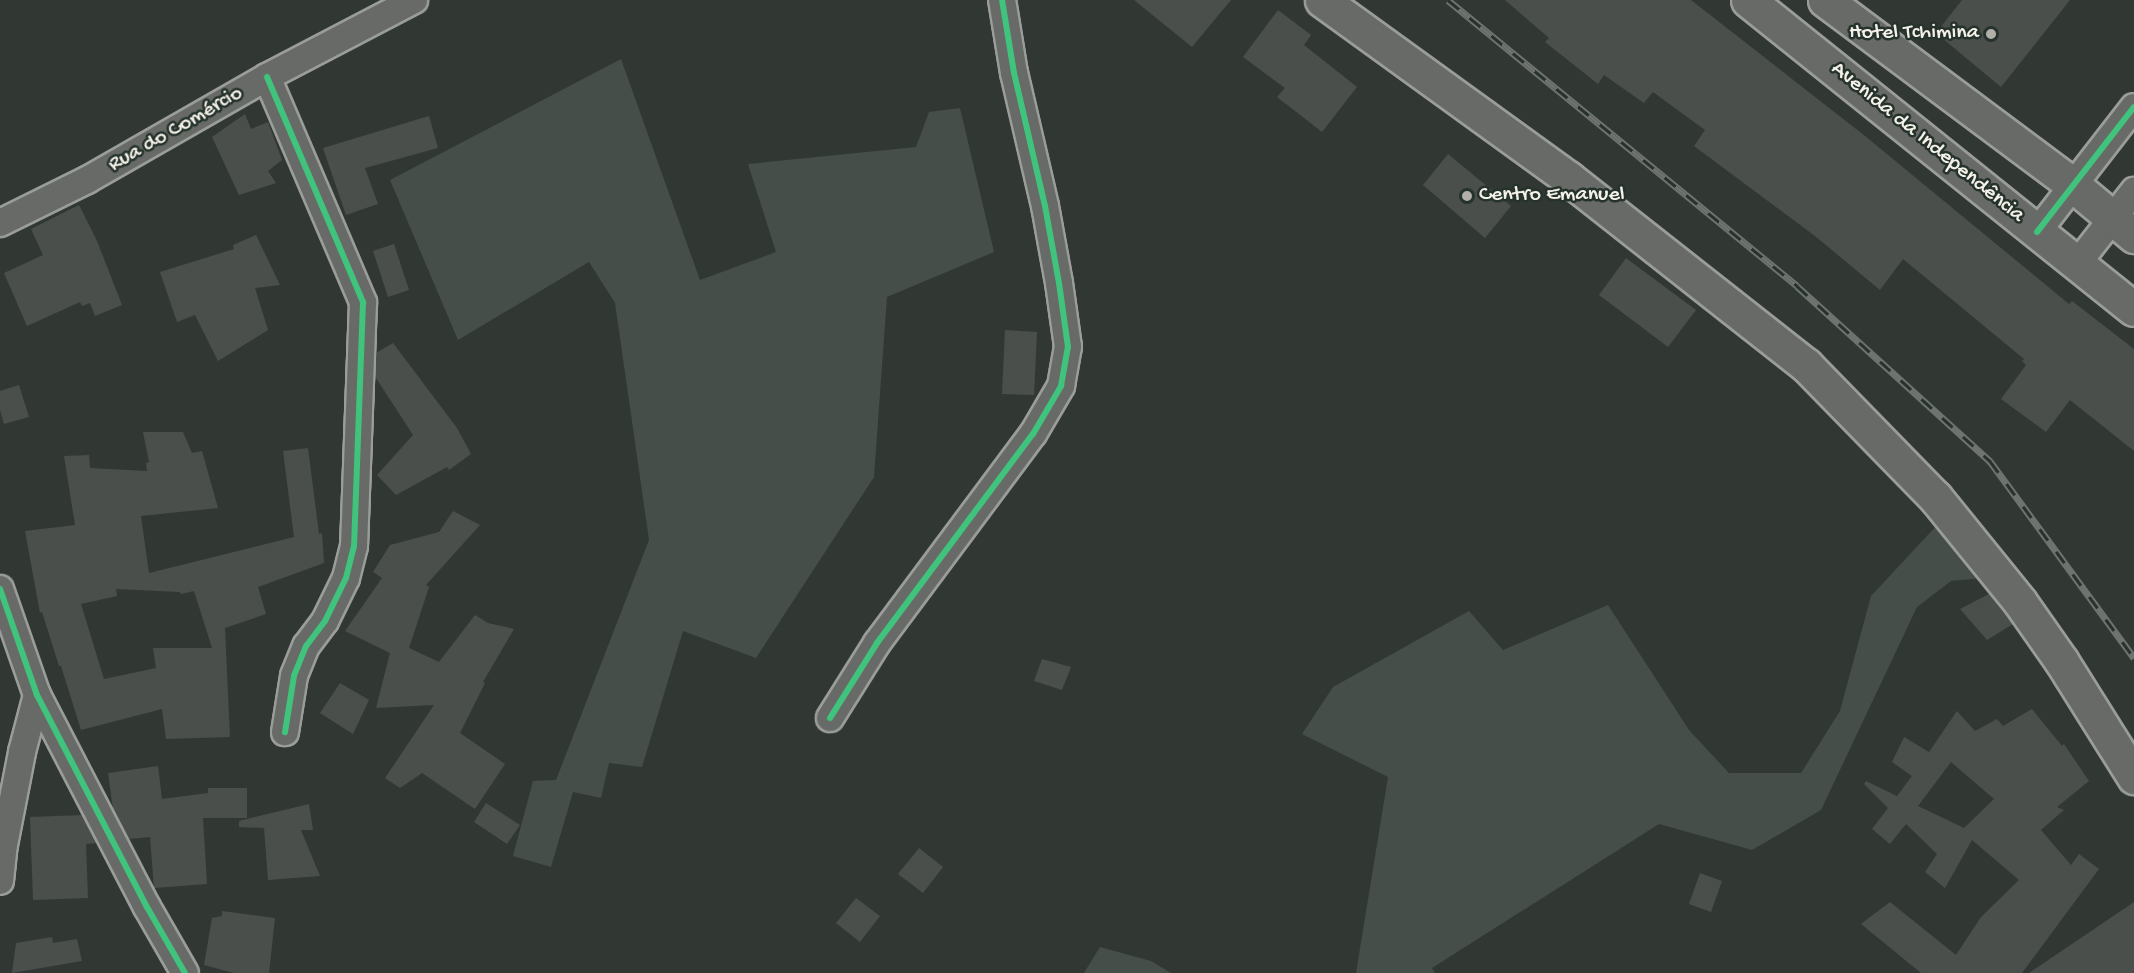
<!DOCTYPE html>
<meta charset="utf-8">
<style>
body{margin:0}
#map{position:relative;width:2134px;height:973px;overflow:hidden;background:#313834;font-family:"Gochi Hand",sans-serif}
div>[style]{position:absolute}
.green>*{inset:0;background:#454e49}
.building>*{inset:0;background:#4a4f4c}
.roads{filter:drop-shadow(2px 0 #9a9d99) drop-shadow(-2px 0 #9a9d99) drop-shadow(0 2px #9a9d99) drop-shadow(0 -2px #9a9d99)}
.minor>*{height:26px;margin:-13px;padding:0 13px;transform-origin:13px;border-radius:13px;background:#676a66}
.major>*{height:33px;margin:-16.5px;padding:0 16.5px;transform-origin:16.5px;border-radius:16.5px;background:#676a66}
.rail>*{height:7px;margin-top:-3.5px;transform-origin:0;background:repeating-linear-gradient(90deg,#26332d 0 14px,#6f7370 0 28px);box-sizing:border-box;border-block:2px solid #6f7370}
.cycleway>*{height:6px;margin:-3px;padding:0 3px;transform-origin:3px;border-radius:3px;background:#40c37c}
.dots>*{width:16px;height:16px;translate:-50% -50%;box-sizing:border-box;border:3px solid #26332d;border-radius:50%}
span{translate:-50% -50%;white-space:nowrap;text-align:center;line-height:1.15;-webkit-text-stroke:5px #26332d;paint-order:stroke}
.poi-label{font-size:22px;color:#f4f1e8}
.right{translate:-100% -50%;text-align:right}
.left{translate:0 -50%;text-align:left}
.street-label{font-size:22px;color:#f4f1e8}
</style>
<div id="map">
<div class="green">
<i style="clip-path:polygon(621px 59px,700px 280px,776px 252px,748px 164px,916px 147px,929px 112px,960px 108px,994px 252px,887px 297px,874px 477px,756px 658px,683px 631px,642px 767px,609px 763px,601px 798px,573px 792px,551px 867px,513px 856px,533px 781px,556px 780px,649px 540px,615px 303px,589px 262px,458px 340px,390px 180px)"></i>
<i style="clip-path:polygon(1939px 523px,1983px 578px,1951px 581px,1917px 607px,1821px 810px,1752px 850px,1659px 824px,1432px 968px,1435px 973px,1356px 973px,1388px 777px,1302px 734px,1333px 687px,1469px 611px,1503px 650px,1608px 605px,1689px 730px,1729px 773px,1801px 773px,1840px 711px,1871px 596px)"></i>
<i style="clip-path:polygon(1100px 947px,1151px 961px,1171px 973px,1084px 973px)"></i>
</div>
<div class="building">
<i style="clip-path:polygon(1134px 0,1231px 0,1192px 47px)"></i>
<i style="clip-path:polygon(1505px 0,1691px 0,1865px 136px,2069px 304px,2072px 301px,2134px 349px,2134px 451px,2070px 400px,2046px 432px,2001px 399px,2026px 365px,2022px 361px,2024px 359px,1903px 259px,1880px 290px,1815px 236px,1694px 146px,1705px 130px,1653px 92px,1644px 103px,1604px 75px,1598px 84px,1545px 42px,1549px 38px)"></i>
<i style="clip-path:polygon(1962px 0,2070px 0,2001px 87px,1936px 33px)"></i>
<i style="clip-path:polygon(1278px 10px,1311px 35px,1304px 45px,1357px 87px,1322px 132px,1277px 97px,1285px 88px,1243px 57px)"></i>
<i style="clip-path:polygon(245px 114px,251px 129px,268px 122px,282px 160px,268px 171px,276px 183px,239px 195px,212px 137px)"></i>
<i style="clip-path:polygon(429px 116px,438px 148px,365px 168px,378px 204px,346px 215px,323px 148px)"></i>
<i style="clip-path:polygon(1448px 154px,1511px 206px,1485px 238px,1423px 185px)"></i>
<i style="clip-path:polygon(79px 205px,97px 241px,122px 305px,95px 316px,90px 303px,82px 306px,80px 302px,27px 326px,4px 273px,43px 255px,31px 229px)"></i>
<i style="clip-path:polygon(256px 235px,280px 285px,255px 288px,268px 330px,218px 361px,195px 315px,177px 322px,160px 272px,234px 249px,233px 245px)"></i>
<i style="clip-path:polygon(394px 244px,409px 290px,388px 297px,373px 251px)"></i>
<i style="clip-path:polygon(1626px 258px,1696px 310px,1668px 347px,1599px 295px)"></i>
<i style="clip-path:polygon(1005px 330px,1037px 332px,1034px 395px,1002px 394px)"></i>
<i style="clip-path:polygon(393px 343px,457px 428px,471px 454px,449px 470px,447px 467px,396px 495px,377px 475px,413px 435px,376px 378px,376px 353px)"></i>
<i style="clip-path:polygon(19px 385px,29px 417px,4px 424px,0 410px,0 391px)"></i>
<i style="clip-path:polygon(evenodd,143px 432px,183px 432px,192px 453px,202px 451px,218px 508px,141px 516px,149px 573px,294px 537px,283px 451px,308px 448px,319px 534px,322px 533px,324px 563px,258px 587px,266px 614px,225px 628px,230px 737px,166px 739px,162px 709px,81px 730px,61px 666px,59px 666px,42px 612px,40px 613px,25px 531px,75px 525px,64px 456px,89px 455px,90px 468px,147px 471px,146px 463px,149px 462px,143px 432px,116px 589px,180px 592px,181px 594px,194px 591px,212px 648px,153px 648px,156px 668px,104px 679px,81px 604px,117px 596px,116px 589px)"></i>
<i style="clip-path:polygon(453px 511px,480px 525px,426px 585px,429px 587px,409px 648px,439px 662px,475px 615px,488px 623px,514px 629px,483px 682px,485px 683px,460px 733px,505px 764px,475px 809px,422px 773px,400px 788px,385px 778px,434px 705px,376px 708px,390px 653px,345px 631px,382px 578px,373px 572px,390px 545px,439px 532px)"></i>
<i style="clip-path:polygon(1989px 594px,2013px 624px,1987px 640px,1960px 609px)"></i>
<i style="clip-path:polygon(1042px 659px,1071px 667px,1062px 690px,1034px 681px)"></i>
<i style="clip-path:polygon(340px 683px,369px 700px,353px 734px,320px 713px)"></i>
<i style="clip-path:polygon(evenodd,2032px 709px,2062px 746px,2064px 744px,2089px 781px,2057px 807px,2064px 810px,2041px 830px,2071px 865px,2079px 854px,2099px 869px,2022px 973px,1921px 973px,1861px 924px,1890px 902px,1956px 955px,1981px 917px,2019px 880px,1972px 840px,1945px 888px,1925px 872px,1937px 854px,1906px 824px,1890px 844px,1872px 829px,1888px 808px,1864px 784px,1866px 781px,1897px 796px,1912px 776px,1892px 762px,1904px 737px,1929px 752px,1957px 711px,1975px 731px,1997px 719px,2003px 726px,2032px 709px,1951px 762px,1994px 799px,1964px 828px,1918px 806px,1951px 762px)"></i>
<i style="clip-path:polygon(158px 766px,162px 799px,208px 793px,208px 788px,247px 788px,247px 818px,203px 818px,207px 884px,154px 888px,150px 837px,129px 839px,113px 809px,108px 773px)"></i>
<i style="clip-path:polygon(486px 803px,520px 825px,507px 844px,474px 822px)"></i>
<i style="clip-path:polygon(309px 804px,313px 830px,301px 830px,320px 876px,268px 880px,264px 828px,239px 827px,239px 821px)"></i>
<i style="clip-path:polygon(83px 815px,97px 843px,86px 844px,88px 898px,33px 900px,30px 817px)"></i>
<i style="clip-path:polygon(919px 848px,943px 867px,923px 893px,898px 874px)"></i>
<i style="clip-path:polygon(1700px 873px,1722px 881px,1711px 912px,1689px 904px)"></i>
<i style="clip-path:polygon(856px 898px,880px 916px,860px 942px,836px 923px)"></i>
<i style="clip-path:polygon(2134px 902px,2134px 973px,2029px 973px)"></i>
<i style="clip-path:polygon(222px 911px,275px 918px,269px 973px,234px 973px,204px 965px,212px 918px,222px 916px)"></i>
<i style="clip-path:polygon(52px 937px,53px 943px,77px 939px,82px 961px,12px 973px,16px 943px)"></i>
</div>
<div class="roads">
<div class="minor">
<i style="left:267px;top:77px;width:245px;rotate:66.9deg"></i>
<i style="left:363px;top:302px;width:244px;rotate:92.1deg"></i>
<i style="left:354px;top:546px;width:33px;rotate:104deg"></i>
<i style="left:346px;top:578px;width:48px;rotate:116deg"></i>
<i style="left:325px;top:621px;width:31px;rotate:127deg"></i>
<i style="left:306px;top:646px;width:32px;rotate:112deg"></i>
<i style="left:294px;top:676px;width:57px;rotate:99.1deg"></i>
<i style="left:0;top:223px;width:97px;rotate:-26.3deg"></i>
<i style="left:87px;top:180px;width:207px;rotate:-29.8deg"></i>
<i style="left:267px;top:77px;width:166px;rotate:-27.6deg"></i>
<i style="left:2037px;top:232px;width:158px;rotate:-52.2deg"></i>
<i style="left:2077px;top:264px;width:93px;rotate:-52deg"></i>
<i style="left:0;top:589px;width:112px;rotate:70.8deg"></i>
<i style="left:37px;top:695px;width:239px;rotate:62.6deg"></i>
<i style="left:147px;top:907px;width:76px;rotate:60.1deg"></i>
<i style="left:830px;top:718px;width:89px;rotate:-57.9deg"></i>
<i style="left:877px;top:643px;width:261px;rotate:-53.3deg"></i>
<i style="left:1033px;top:434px;width:56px;rotate:-59.7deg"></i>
<i style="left:1061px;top:386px;width:40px;rotate:-80deg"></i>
<i style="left:1068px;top:347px;width:65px;rotate:-98deg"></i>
<i style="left:1059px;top:283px;width:78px;rotate:-100.3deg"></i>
<i style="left:1045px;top:206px;width:137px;rotate:-103.1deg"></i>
<i style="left:1014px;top:73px;width:74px;rotate:-99.3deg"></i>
<i style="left:0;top:881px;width:36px;rotate:-84deg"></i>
<i style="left:4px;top:845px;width:95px;rotate:-79deg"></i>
<i style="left:22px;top:752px;width:59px;rotate:-75.3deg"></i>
</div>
<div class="major">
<i style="left:1322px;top:0;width:304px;rotate:35.9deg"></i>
<i style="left:1568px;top:178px;width:303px;rotate:38.2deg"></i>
<i style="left:1806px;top:365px;width:185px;rotate:45.7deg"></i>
<i style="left:1935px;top:497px;width:135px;rotate:51deg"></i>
<i style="left:2020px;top:602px;width:73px;rotate:55deg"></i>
<i style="left:2062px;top:662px;width:136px;rotate:57.9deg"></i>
<i style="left:1748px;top:0;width:494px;rotate:38.7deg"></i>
<i style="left:1825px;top:0;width:309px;rotate:36.7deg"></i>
<i style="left:2073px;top:185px;width:80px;rotate:39.9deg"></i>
</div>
</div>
<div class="rail">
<i style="left:1448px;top:0;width:451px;rotate:39.3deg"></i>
<i style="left:1797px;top:286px;width:261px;rotate:42.2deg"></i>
<i style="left:1990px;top:461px;width:244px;rotate:53.8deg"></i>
</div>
<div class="cycleway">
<i style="left:267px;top:77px;width:245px;rotate:66.9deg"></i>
<i style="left:363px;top:302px;width:244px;rotate:92.1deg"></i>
<i style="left:354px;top:546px;width:33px;rotate:104deg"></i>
<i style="left:346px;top:578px;width:48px;rotate:116deg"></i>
<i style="left:325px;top:621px;width:31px;rotate:127deg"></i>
<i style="left:306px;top:646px;width:32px;rotate:112deg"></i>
<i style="left:294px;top:676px;width:57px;rotate:99.1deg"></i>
<i style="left:2037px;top:232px;width:158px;rotate:-52.2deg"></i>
<i style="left:0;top:589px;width:112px;rotate:70.8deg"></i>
<i style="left:37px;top:695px;width:239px;rotate:62.6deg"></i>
<i style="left:147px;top:907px;width:76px;rotate:60.1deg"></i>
<i style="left:830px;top:718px;width:89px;rotate:-57.9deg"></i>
<i style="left:877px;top:643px;width:261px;rotate:-53.3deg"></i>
<i style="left:1033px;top:434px;width:56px;rotate:-59.7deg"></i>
<i style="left:1061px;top:386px;width:40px;rotate:-80deg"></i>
<i style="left:1068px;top:347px;width:65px;rotate:-98deg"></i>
<i style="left:1059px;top:283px;width:78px;rotate:-100.3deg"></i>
<i style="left:1045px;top:206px;width:137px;rotate:-103.1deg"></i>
<i style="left:1014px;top:73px;width:74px;rotate:-99.3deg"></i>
</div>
<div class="dots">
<i style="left:1991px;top:34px;background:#b0b0a9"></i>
<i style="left:1467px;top:196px;background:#b0b0a9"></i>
</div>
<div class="poi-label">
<span class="right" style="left:1979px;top:34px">Hotel Tchimina</span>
<span class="left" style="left:1479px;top:196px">Centro Emanuel</span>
</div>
<div class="street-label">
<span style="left:176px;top:130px;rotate:-30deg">Rua do Comércio</span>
<span style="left:1927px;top:143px;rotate:39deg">Avenida da Independência</span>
</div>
</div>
